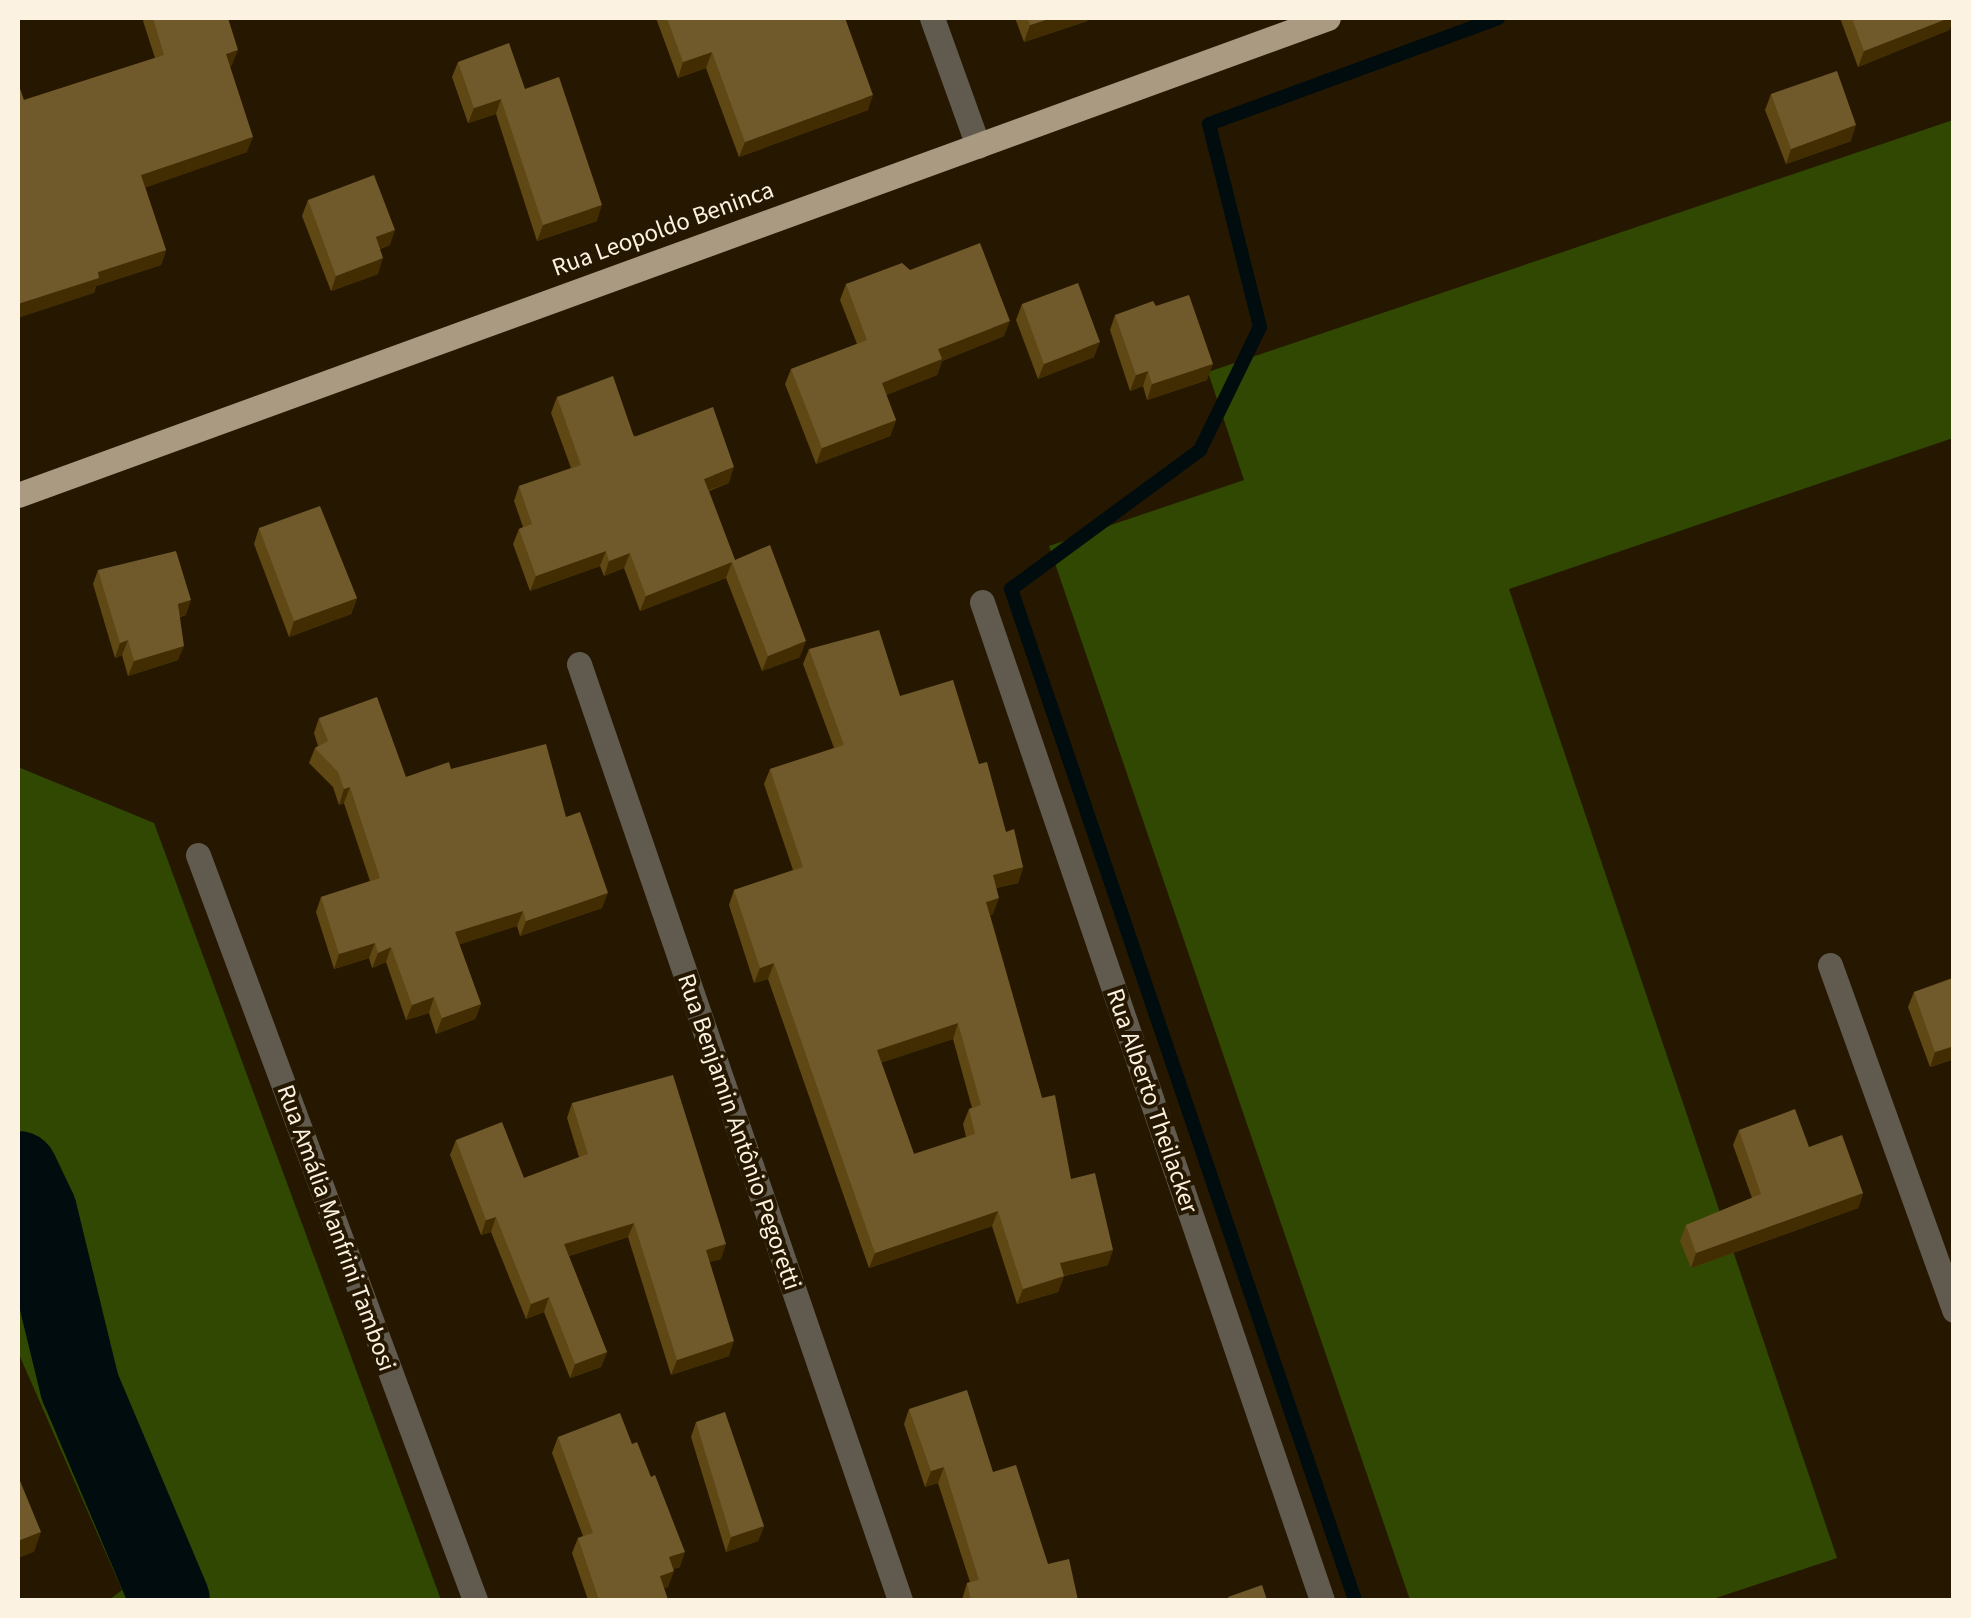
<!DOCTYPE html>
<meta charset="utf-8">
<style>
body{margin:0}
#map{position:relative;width:1971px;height:1618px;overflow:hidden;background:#261800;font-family:"Source Sans 3",sans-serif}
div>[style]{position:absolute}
.green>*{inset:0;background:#304801}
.stream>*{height:14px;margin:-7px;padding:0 7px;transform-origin:7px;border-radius:7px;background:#000c0e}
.river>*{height:80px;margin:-40px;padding:0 40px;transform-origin:40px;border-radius:40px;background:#000c0e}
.street>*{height:25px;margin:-12.5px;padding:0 12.5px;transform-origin:12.5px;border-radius:12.5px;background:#615a4e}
.primary>*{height:25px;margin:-12.5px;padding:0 12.5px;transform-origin:12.5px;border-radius:12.5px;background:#a99a81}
.wall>*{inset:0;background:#604814}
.shaded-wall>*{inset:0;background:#422d03}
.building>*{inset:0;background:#705a2b}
span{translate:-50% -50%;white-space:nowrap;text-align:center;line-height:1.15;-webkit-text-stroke:8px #261800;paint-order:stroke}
.street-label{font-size:25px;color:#fbf2e2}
.frame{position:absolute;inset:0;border:20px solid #fbf2e2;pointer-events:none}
</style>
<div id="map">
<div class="green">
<i style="clip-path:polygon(1953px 120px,1953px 438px,1509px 589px,1837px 1558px,1710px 1600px,1410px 1600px,1049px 546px,1244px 480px,1208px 372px)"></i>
<i style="clip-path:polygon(18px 767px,154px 823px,441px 1600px,109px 1600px,122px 1590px,18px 1352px)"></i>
</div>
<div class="stream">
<i style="left:1355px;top:1600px;width:1068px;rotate:-108.79deg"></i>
<i style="left:1011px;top:589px;width:235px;rotate:-36.3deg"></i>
<i style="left:1200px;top:450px;width:137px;rotate:-64deg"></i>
<i style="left:1260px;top:327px;width:209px;rotate:-104.1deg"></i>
<i style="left:1209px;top:124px;width:308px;rotate:-20.1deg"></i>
</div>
<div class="river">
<i style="left:18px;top:1171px;width:44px;rotate:64.6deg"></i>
<i style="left:37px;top:1211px;width:181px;rotate:76.3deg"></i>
<i style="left:80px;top:1387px;width:231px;rotate:67.1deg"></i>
</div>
<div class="street">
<i style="left:932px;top:18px;width:136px;rotate:70.2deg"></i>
<i style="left:982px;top:602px;width:1054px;rotate:71.19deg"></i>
<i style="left:579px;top:664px;width:990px;rotate:71.07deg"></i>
<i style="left:198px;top:855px;width:795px;rotate:69.6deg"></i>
<i style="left:1830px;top:965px;width:367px;rotate:70.2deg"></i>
</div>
<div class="primary">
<i style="left:18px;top:495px;width:1394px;rotate:-20.01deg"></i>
</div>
<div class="wall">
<i style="clip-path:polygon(145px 18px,228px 18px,232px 65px,230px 66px,247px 152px,145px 187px,166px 250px,161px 265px,96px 286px,94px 293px,24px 100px,155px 58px,143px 21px)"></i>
<i style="clip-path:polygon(656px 18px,845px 18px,868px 110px,739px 157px,706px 68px,678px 78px)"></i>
<i style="clip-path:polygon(1015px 18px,1088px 18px,1087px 21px,1024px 42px)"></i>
<i style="clip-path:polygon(1840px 18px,1954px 18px,1949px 30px,1858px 67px)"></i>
<i style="clip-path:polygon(458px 62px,525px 89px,597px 221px,537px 241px,496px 114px,468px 123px,452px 77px)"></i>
<i style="clip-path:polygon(1771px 94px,1851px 141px,1786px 164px,1765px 110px)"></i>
<i style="clip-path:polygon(308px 200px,390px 245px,380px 249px,378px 274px,331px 291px,302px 216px)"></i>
<i style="clip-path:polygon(910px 270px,1004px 336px,942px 361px,937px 375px,886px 395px,896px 420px,890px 436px,816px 464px,785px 384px,791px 369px,857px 344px,840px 300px,846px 284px)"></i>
<i style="clip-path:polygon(1022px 304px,1094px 357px,1038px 379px,1016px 320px)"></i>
<i style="clip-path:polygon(1156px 306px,1207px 380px,1147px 400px,1143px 386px,1130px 391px,1110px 330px,1115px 315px)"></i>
<i style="clip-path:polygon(557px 397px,729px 483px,709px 491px,735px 560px,800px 657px,762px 671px,726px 578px,640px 611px,624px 568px,604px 576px,600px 566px,530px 591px,513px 544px,519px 529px,523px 527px,514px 501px,519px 486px,571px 468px,551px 413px)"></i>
<i style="clip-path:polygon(259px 528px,357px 598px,351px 614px,289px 637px,254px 544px)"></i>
<i style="clip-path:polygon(98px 570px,186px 615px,180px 617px,178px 660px,128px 676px,122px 655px,115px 658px,93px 584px)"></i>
<i style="clip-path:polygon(evenodd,809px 649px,900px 696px,979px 764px,1006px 832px,1023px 867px,1018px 883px,996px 888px,993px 914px,990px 915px,1042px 1098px,1071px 1179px,1108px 1265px,1064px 1276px,1058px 1292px,1017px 1304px,992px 1226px,869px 1268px,768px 979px,754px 983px,729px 905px,734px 890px,793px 870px,764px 784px,770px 769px,834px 748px,803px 664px,809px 649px,953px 1039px,972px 1108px,969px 1109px,963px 1124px,966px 1137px,914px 1154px,881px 1062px,953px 1039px)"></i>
<i style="clip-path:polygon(319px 718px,406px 777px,451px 769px,566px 817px,602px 908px,520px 936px,517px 926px,459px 944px,481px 1004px,475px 1019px,436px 1034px,429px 1013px,406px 1020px,386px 962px,372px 968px,369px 958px,334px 969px,316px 912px,321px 897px,370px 881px,344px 803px,339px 805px,333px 787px,309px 763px,315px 748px,318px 746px,314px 733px)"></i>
<i style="clip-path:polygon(1954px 966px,1954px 1059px,1930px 1067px,1908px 1007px,1914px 992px,1952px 978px,1951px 974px)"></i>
<i style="clip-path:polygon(572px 1103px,721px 1259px,709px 1262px,729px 1356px,671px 1375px,628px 1237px,569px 1256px,607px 1352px,601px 1367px,570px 1378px,544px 1312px,526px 1319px,491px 1232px,481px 1235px,450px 1155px,456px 1140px,524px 1178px,579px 1157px,567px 1118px)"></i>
<i style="clip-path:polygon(1739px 1130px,1809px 1147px,1863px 1193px,1858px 1208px,1691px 1268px,1680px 1241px,1686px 1225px,1752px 1198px,1733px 1145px)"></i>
<i style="clip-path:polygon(909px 1409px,993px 1472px,1048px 1564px,1078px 1600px,962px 1600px,967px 1583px,970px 1582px,938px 1483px,925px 1487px,904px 1424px)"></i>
<i style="clip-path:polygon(696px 1422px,764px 1526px,758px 1541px,726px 1552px,691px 1437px)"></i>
<i style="clip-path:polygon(558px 1437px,680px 1567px,673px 1569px,668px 1587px,664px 1588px,668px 1600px,588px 1600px,572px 1553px,578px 1538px,583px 1536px,552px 1453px)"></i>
</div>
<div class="shaded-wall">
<i style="clip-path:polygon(1052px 18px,1088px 18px,1087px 21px,1024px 42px,1030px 25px)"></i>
<i style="clip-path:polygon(1949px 18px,1954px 18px,1949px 30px,1858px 67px,1864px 51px)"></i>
<i style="clip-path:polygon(238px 50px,232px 65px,220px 69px,226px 54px)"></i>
<i style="clip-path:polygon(712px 52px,706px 68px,678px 78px,683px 62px)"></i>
<i style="clip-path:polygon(873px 95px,868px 110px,739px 157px,745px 142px)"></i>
<i style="clip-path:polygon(501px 99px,496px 114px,468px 123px,474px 108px)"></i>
<i style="clip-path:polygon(1856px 125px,1851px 141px,1786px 164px,1791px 149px)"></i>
<i style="clip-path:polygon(253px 137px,247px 152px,136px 191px,141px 175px)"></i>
<i style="clip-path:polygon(602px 205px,597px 221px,537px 241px,543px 225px)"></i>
<i style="clip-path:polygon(395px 230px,390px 245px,370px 252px,376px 237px)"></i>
<i style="clip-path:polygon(166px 250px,161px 265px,96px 286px,94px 293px,18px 318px,18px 304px,98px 272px)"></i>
<i style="clip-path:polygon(383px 258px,378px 274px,331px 291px,336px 276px)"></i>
<i style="clip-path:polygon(1010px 321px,1004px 336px,942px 361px,937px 375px,876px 399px,882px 383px,938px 349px)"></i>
<i style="clip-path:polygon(1100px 342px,1094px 357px,1038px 379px,1044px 364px)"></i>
<i style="clip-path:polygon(1213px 364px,1207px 380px,1147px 400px,1152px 384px)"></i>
<i style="clip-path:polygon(1148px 371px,1143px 386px,1130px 391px,1136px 375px)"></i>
<i style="clip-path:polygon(896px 420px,890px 436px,816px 464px,822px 448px)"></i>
<i style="clip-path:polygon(734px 467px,729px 483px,698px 494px,704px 479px)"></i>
<i style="clip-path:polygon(606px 551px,600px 566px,530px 591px,536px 576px)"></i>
<i style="clip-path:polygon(630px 553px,624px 568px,604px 576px,609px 561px)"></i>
<i style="clip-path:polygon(732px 562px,726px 578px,640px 611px,646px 596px)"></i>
<i style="clip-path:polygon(357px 598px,351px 614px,289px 637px,294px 621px)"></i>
<i style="clip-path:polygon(191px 600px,186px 615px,173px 618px,178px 604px)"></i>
<i style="clip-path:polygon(128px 640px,122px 655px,115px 658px,120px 643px)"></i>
<i style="clip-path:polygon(806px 641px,800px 657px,762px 671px,768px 656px)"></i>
<i style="clip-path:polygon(184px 646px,178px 660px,128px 676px,134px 661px)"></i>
<i style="clip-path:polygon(350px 787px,344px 803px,339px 805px,344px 789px)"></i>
<i style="clip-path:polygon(1023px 867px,1018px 883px,987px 890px,993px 875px)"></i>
<i style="clip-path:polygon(608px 893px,602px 908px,520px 936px,526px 921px)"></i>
<i style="clip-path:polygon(999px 898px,993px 914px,980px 918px,986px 902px)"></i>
<i style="clip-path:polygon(523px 911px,517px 926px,449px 948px,455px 932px)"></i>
<i style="clip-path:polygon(375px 943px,369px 958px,334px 969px,339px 954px)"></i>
<i style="clip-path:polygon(391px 947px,386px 962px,372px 968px,378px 953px)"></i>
<i style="clip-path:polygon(774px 963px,768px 979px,754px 983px,760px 968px)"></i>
<i style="clip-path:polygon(434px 997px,429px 1013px,406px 1020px,412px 1005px)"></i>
<i style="clip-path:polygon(481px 1004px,475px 1019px,436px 1034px,442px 1018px)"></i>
<i style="clip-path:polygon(958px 1023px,953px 1039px,872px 1066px,877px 1050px)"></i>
<i style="clip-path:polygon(1954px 1046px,1954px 1059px,1930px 1067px,1935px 1052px)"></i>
<i style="clip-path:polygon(1863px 1193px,1858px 1208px,1691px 1268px,1696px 1253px)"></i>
<i style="clip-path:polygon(998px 1211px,992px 1226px,869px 1268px,875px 1253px)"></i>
<i style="clip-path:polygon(496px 1217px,491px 1232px,481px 1235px,486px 1220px)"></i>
<i style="clip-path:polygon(634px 1223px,628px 1237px,559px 1259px,564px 1244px)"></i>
<i style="clip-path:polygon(726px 1244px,721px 1259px,700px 1265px,706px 1250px)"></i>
<i style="clip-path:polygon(1113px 1250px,1108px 1265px,1054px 1278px,1060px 1263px)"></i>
<i style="clip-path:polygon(1064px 1276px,1058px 1292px,1017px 1304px,1023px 1289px)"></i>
<i style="clip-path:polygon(549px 1297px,544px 1312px,526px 1319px,531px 1304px)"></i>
<i style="clip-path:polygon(734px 1341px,729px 1356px,671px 1375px,677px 1360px)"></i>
<i style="clip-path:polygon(607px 1352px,601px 1367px,570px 1378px,575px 1364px)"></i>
<i style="clip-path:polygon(944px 1467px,938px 1483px,925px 1487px,931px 1471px)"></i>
<i style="clip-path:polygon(764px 1526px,758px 1541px,726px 1552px,731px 1537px)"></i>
<i style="clip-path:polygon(41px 1532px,34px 1552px,18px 1558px,18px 1541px)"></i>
<i style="clip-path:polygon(685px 1552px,680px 1567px,664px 1572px,669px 1557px)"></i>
<i style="clip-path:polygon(674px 1571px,668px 1587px,655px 1591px,660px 1576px)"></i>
</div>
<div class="building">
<i style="clip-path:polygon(153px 18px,228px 18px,238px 50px,226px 54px,253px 137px,141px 175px,166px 250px,98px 272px,99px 278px,18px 304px,18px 83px,24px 100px,164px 55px)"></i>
<i style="clip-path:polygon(667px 18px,845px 18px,873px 95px,745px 142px,712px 52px,683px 62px)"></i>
<i style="clip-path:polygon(1027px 18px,1052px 18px,1030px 25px)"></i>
<i style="clip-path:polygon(1852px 18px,1949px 18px,1864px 51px)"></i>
<i style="clip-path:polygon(509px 43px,525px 89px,559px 77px,602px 205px,543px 225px,501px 99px,474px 108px,458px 62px)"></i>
<i style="clip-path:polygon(1837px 71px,1856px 125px,1791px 149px,1771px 94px)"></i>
<i style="clip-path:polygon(374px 175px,395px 230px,376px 237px,383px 258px,336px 276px,308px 200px)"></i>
<i style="clip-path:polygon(980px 243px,1010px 321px,938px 349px,942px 359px,882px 383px,896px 420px,822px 448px,791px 369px,867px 340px,846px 284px,902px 263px,910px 270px)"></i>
<i style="clip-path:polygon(1078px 283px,1100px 342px,1044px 364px,1022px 304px)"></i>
<i style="clip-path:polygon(1189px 295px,1213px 364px,1152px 384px,1148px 371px,1136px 375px,1115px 315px,1153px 301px,1156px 306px)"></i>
<i style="clip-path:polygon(613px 376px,634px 437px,713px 407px,734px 467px,704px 479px,735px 560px,770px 545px,806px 641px,768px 656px,732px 562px,646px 596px,630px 553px,609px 561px,606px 551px,536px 576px,519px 529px,532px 524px,519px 486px,581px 465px,557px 397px)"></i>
<i style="clip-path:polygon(320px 506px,357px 598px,294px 621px,259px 528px)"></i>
<i style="clip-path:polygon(176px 551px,191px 600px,178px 604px,184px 646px,134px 661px,128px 640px,120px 643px,98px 570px)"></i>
<i style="clip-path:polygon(evenodd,879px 630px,900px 696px,953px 680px,979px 764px,987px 762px,1006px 832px,1014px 829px,1023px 867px,993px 875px,999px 898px,986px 902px,1042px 1098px,1055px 1095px,1071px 1179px,1095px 1173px,1113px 1250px,1060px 1263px,1064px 1276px,1023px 1289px,998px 1211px,875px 1253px,774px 963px,760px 968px,734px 890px,803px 867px,770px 769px,844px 745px,809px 649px,879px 630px,958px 1023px,981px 1105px,969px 1109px,975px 1134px,914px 1154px,877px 1050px,958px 1023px)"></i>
<i style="clip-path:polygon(377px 697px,406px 777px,449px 762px,451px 769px,546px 744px,566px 817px,580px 812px,608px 893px,526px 921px,523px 911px,455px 932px,481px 1004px,442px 1018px,434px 997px,412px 1005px,391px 947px,378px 953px,375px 943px,339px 954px,321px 897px,380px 878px,350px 787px,344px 789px,338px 772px,315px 748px,328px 741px,319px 718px)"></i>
<i style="clip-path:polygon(1954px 978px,1954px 1046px,1935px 1052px,1914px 992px)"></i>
<i style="clip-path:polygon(673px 1075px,726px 1244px,706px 1250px,734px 1341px,677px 1360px,634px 1223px,564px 1244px,607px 1352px,575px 1364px,549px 1297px,531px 1304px,496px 1217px,486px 1220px,456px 1140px,502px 1122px,524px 1178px,588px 1154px,572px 1103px)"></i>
<i style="clip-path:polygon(1795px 1109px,1809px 1147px,1842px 1135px,1863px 1193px,1696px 1253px,1686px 1225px,1761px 1194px,1739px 1130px)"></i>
<i style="clip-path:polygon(967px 1390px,993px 1472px,1016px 1465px,1048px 1564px,1069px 1559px,1078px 1600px,971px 1600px,967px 1583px,979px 1580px,944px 1467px,931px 1471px,909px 1409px)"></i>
<i style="clip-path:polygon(725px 1412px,764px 1526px,731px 1537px,696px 1422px)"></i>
<i style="clip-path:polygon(620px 1413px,632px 1444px,637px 1442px,651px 1477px,655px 1475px,685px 1552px,669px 1557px,674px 1571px,660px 1576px,668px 1600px,599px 1600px,578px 1538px,593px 1533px,558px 1437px)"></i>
<i style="clip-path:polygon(18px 1476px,41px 1532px,18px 1541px)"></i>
<i style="clip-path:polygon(1262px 1585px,1267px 1600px,1229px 1600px,1228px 1597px)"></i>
</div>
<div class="street-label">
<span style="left:663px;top:229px;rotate:-20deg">Rua Leopoldo Beninca</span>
<span style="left:1152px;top:1101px;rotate:71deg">Rua Alberto Theilacker</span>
<span style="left:739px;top:1132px;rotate:71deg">Rua Benjamin Antônio Pegoretti</span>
<span style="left:336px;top:1228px;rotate:70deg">Rua Amália Manfrini Tambosi</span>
</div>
<div class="frame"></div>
</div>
